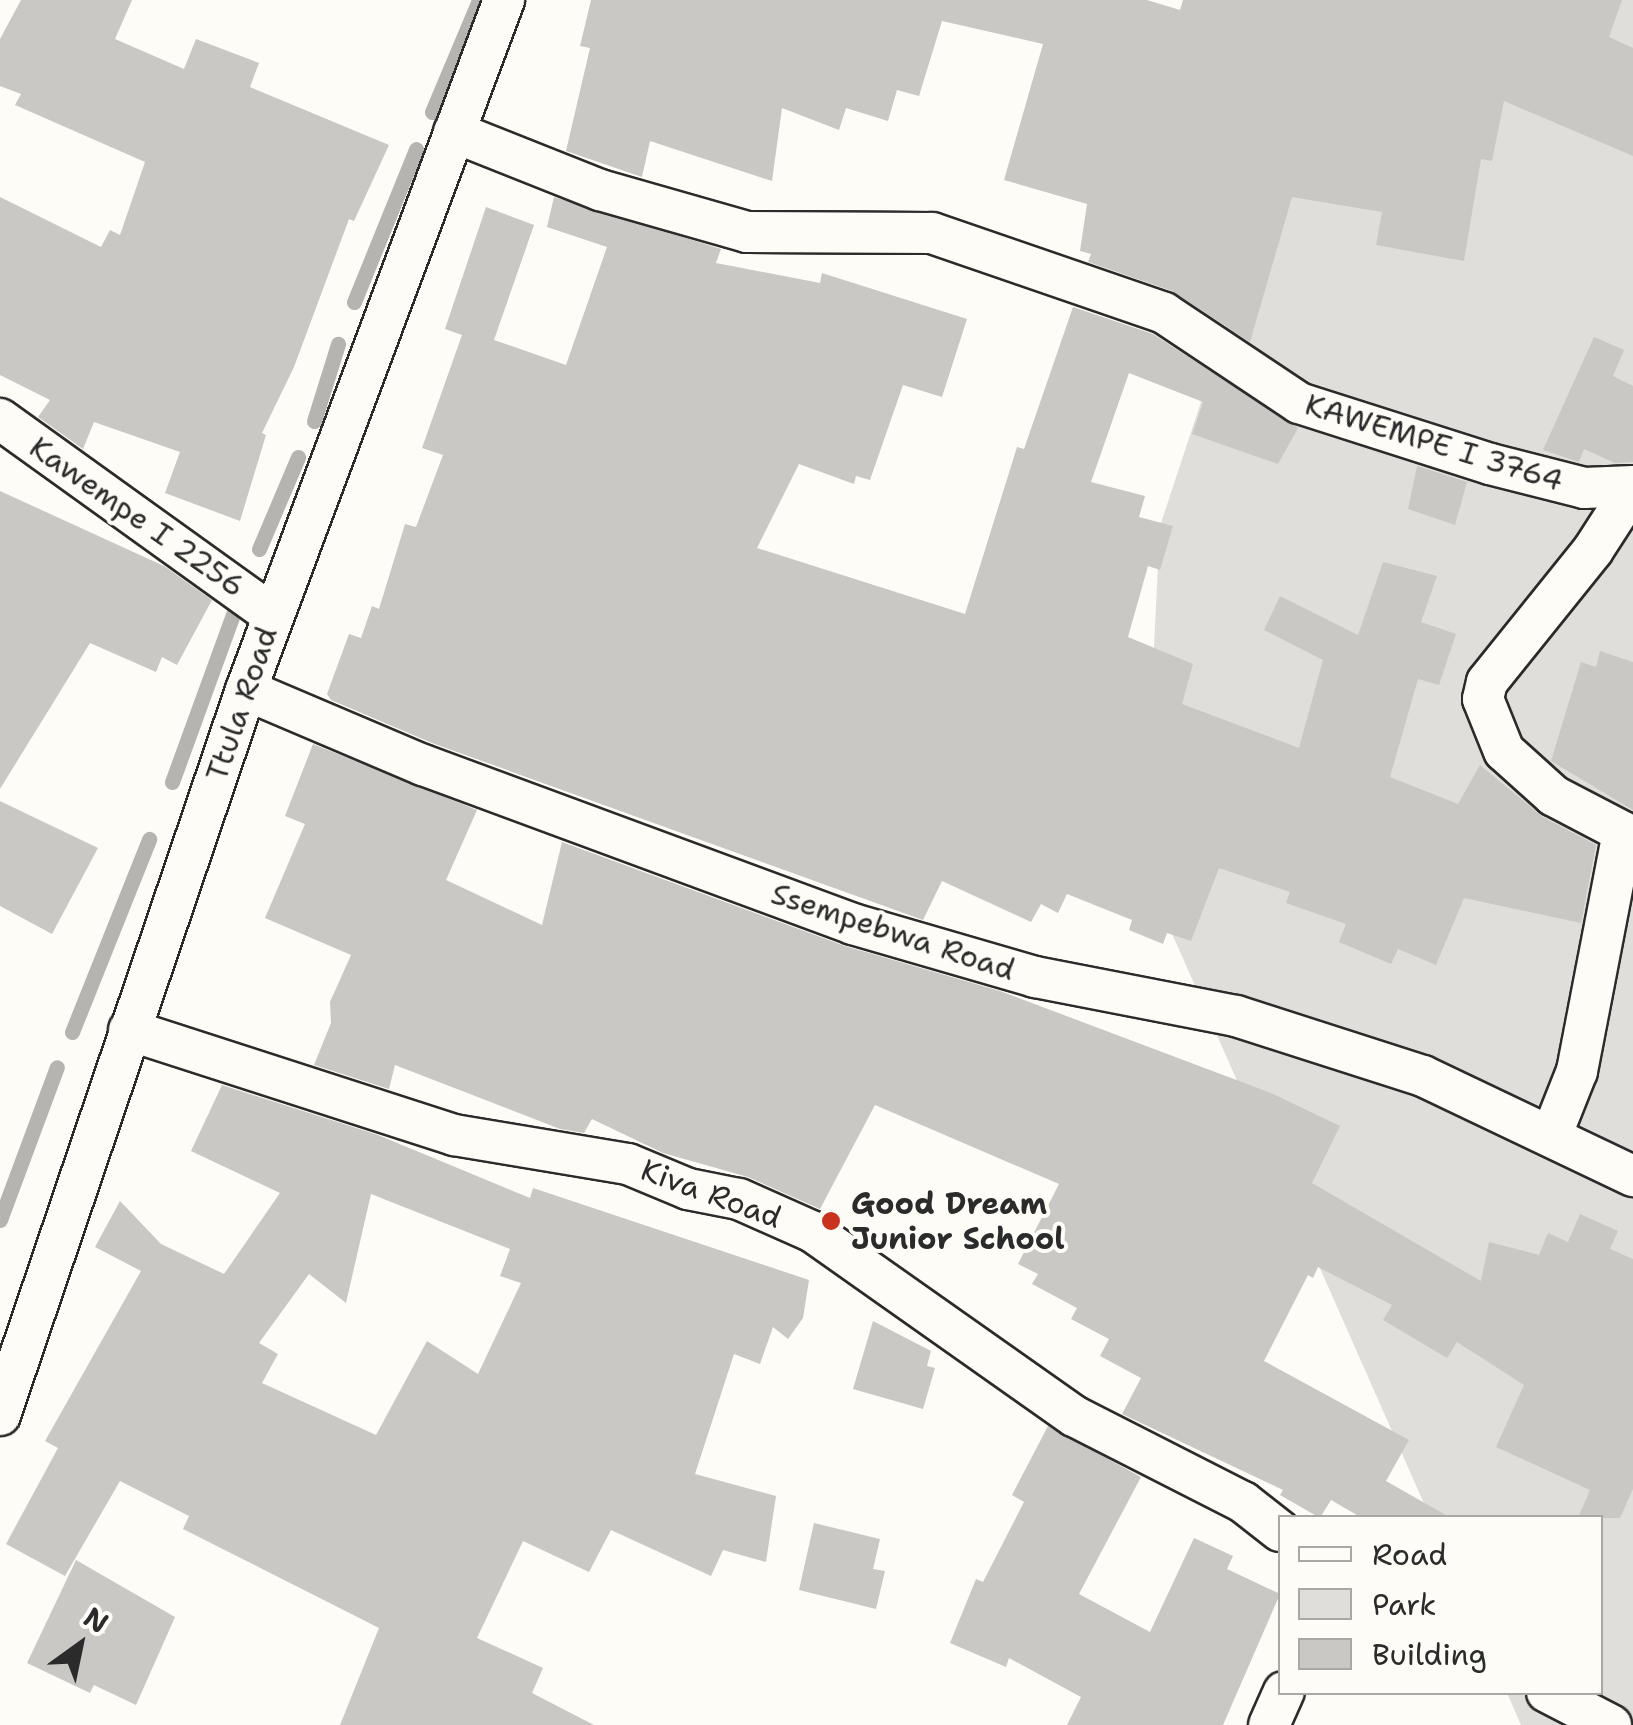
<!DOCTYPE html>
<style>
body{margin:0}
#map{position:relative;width:1633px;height:1725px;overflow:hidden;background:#fdfcf7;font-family:"Shantell Sans",sans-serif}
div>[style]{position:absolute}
.green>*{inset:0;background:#dfdeda}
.stream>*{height:15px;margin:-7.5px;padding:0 7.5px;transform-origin:7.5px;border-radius:7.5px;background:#b5b4b1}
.building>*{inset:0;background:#c9c8c4}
.roads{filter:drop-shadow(2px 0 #2b2b2b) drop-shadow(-2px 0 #2b2b2b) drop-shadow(0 2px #2b2b2b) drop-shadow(0 -2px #2b2b2b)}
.street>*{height:40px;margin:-20px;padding:0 20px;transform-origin:20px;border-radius:20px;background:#fdfcf7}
.dots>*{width:28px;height:28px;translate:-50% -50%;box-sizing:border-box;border:5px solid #fdfcf7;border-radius:50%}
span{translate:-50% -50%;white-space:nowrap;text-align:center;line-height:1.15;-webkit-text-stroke:8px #fdfcf7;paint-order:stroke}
.street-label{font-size:30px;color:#2b2b2b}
.poi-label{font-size:30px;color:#2b2b2b;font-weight:700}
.left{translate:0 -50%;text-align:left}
.legend{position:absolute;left:1278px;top:1515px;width:325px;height:180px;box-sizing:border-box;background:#fdfcf7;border:2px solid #a9a8a5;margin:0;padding:12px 18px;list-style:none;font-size:30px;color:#2b2b2b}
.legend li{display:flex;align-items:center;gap:20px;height:50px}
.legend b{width:50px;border:2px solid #a9a8a5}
.north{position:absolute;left:30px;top:1595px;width:100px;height:100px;-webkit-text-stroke:8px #fdfcf7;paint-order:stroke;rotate:33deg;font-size:28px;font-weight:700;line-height:40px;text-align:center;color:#2b2b2b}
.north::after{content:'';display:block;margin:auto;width:35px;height:45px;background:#2b2b2b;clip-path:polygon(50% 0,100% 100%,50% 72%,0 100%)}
</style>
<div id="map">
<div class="green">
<i style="clip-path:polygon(1334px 0,1633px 0,1633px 1725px,1521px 1725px,1507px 1693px,1600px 1692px,1600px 1518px,1430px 1517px,1143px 868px,1160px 526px)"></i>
</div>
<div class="stream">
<i style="left:432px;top:112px;width:121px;rotate:-67.2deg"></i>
<i style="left:354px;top:302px;width:165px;rotate:-67.9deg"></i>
<i style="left:314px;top:421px;width:81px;rotate:-72.7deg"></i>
<i style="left:259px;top:549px;width:100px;rotate:-67deg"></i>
<i style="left:172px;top:782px;width:199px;rotate:-70deg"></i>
<i style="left:72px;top:1032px;width:208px;rotate:-68.2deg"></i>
<i style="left:0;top:1220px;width:163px;rotate:-69.6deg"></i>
</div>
<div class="building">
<i style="clip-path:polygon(21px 0,132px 0,115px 39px,184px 69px,196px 39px,259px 63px,250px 87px,389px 145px,354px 221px,349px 219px,294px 367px,262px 433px,266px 435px,240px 521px,165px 493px,180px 452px,94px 422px,83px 449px,38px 417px,50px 400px,0 375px,0 197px,101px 247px,110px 230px,120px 235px,145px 162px,15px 105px,21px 94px,0 86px,0 39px)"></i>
<i style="clip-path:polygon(591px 0,1147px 0,1180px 10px,1183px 0,1622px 0,1609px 37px,1633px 48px,1633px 156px,1504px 101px,1492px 161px,1481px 159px,1464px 261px,1376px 245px,1382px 212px,1292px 197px,1250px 342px,1172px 291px,1088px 262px,1091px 254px,1080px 251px,1087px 204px,1004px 180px,1043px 44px,942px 21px,919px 96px,897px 90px,888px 121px,846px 108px,839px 130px,782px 108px,772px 181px,650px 141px,642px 177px,566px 151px,590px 48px,580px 46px)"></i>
<i style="clip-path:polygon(554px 197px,721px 249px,716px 263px,820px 283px,822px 273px,967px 319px,942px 397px,903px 385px,870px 480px,856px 476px,854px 484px,799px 464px,757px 548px,965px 614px,1017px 447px,1024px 449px,1073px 307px,1153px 334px,1298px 428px,1278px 464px,1192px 434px,1203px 402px,1129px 373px,1091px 482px,1145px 496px,1139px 517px,1173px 526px,1160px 570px,1148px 566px,1128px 637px,1193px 664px,1182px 704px,1299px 748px,1323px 660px,1264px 630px,1280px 596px,1358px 635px,1383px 562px,1437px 576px,1421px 622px,1456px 634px,1439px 685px,1418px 679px,1390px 777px,1458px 804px,1480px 765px,1543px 817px,1596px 845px,1581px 923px,1464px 898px,1436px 965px,1398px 949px,1391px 964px,1339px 942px,1346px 924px,1286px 903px,1290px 892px,1219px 868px,1191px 941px,1167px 933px,1163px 944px,1129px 930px,1132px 920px,1067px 894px,1058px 913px,1041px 904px,1031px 922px,942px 881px,923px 920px,432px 743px,331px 700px,327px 694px,349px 634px,361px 638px,372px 606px,379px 609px,405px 524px,416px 527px,443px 455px,422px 448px,462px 335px,445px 329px,486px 207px,534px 225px,494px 340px,566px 365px,607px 247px,547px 227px)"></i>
<i style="clip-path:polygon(1594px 337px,1624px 350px,1613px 376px,1633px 386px,1633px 462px,1615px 463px,1584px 449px,1579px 462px,1543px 450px)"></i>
<i style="clip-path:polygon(1417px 466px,1467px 482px,1455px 525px,1408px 509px)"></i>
<i style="clip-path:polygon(0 491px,164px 566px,212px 600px,177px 665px,162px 657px,156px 672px,90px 643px,0 789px)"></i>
<i style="clip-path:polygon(1600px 651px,1633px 662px,1633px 810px,1551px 761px,1581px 662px,1596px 667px)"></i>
<i style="clip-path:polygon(313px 744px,477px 810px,446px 880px,542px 925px,562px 842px,845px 946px,1000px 991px,1271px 1093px,1340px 1126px,1312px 1183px,1481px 1281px,1489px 1242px,1539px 1255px,1548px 1233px,1568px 1242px,1580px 1214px,1618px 1231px,1610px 1249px,1633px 1259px,1633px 1489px,1620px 1518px,1578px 1518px,1590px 1490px,1496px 1447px,1524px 1385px,1457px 1342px,1447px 1358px,1383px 1320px,1392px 1305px,1318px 1267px,1313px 1278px,1308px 1275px,1264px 1361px,1409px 1440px,1386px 1481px,1451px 1518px,1362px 1518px,1331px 1500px,1320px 1518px,1280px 1495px,1283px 1490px,1122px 1414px,1141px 1378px,1100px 1356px,1109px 1339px,1071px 1319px,1077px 1308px,1032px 1284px,1038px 1274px,1018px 1264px,1059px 1184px,875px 1105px,820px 1209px,748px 1177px,663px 1153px,592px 1119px,584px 1133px,560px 1129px,395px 1065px,389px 1089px,314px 1065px,331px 1023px,330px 1002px,351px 955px,265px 918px,305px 824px,285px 816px)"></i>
<i style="clip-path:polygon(0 801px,98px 848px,52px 934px,0 906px)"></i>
<i style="clip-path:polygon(evenodd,222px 1085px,378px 1135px,530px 1198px,533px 1188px,809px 1280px,803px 1318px,788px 1339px,773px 1327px,760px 1364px,734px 1354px,695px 1474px,776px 1496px,766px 1562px,723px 1550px,711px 1576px,611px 1530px,589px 1572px,523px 1541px,477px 1638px,543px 1668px,532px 1693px,594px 1725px,340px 1725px,379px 1628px,183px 1529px,189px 1516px,120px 1481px,65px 1576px,6px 1544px,58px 1448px,45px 1441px,141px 1271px,95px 1247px,120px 1201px,161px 1244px,224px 1274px,280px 1193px,191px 1151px,222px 1085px,371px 1194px,510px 1249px,500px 1276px,521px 1283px,478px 1374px,427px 1341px,376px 1435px,262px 1383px,278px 1354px,259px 1343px,309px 1274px,346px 1303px,371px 1194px)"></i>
<i style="clip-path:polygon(873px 1321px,931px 1351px,927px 1366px,935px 1368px,923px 1409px,853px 1389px)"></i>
<i style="clip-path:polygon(1048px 1426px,1141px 1477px,1079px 1594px,1150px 1632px,1194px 1538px,1233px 1556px,1227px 1569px,1280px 1594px,1223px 1725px,1067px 1725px,1081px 1697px,1009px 1658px,1006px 1667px,950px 1643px,976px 1579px,983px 1582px,1024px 1502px,1012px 1495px)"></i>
<i style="clip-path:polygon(814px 1523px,880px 1539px,873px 1569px,885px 1571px,876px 1609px,799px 1590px)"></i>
<i style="clip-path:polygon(76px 1560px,175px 1617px,136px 1705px,94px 1685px,90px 1693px,27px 1663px)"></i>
</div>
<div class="roads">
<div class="street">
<i style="left:454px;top:132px;width:157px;rotate:21.7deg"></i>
<i style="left:600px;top:190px;width:153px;rotate:15.9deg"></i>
<i style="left:747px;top:232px;width:185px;rotate:0.3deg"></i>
<i style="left:932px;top:233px;width:245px;rotate:19deg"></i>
<i style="left:1164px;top:313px;width:162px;rotate:33.7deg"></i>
<i style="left:1299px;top:403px;width:201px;rotate:17.7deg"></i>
<i style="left:1490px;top:464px;width:97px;rotate:14.3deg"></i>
<i style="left:1584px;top:488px;width:49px;rotate:-2.3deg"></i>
<i style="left:0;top:419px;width:336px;rotate:35.7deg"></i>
<i style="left:246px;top:690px;width:192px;rotate:23deg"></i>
<i style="left:423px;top:765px;width:458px;rotate:20.3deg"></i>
<i style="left:853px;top:924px;width:190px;rotate:16.2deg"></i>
<i style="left:1035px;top:977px;width:205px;rotate:11deg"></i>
<i style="left:1236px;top:1016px;width:196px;rotate:17.8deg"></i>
<i style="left:1423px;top:1076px;width:233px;rotate:25.5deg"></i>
<i style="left:1623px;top:832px;width:78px;rotate:-152.4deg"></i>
<i style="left:1554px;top:796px;width:67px;rotate:-138deg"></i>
<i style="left:1504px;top:751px;width:56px;rotate:-112deg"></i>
<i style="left:1483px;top:699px;width:17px;rotate:-77deg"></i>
<i style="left:1487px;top:682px;width:169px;rotate:-51.2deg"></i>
<i style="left:1593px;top:550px;width:74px;rotate:-57.2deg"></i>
<i style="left:129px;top:1030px;width:342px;rotate:17.9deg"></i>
<i style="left:454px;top:1135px;width:176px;rotate:9.5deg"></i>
<i style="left:628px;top:1164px;width:65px;rotate:22.6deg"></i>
<i style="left:688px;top:1189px;width:52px;rotate:11.1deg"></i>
<i style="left:739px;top:1199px;width:81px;rotate:24deg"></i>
<i style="left:813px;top:1232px;width:319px;rotate:35.2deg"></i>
<i style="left:1074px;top:1416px;width:190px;rotate:27deg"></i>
<i style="left:1243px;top:1502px;width:47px;rotate:38.1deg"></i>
<i style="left:1552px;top:1134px;width:68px;rotate:-68.4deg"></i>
<i style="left:1577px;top:1071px;width:243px;rotate:-79.1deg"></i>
<i style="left:0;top:1415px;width:766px;rotate:-71.26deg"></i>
<i style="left:246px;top:690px;width:737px;rotate:-69.5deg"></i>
<i style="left:1547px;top:1692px;width:72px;rotate:27.3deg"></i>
<i style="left:1269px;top:1725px;width:36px;rotate:-66deg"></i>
</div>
</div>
<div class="dots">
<i style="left:831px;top:1221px;background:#c8321e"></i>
</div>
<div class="street-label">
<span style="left:1434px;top:443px;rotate:17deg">KAWEMPE I 3764</span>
<span style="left:137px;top:517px;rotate:35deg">Kawempe I 2256</span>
<span style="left:242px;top:704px;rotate:-71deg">Ttula Road</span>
<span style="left:893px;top:932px;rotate:18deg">Ssempebwa Road</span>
<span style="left:711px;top:1194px;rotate:20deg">Kiva Road</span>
</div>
<div class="poi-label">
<span class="left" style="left:851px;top:1221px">Good Dream<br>Junior School</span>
</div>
<ul class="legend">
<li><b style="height:12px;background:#fdfcf7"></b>Road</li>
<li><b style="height:28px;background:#dfdeda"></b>Park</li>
<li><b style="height:28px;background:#c9c8c4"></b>Building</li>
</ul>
<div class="north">N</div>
</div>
